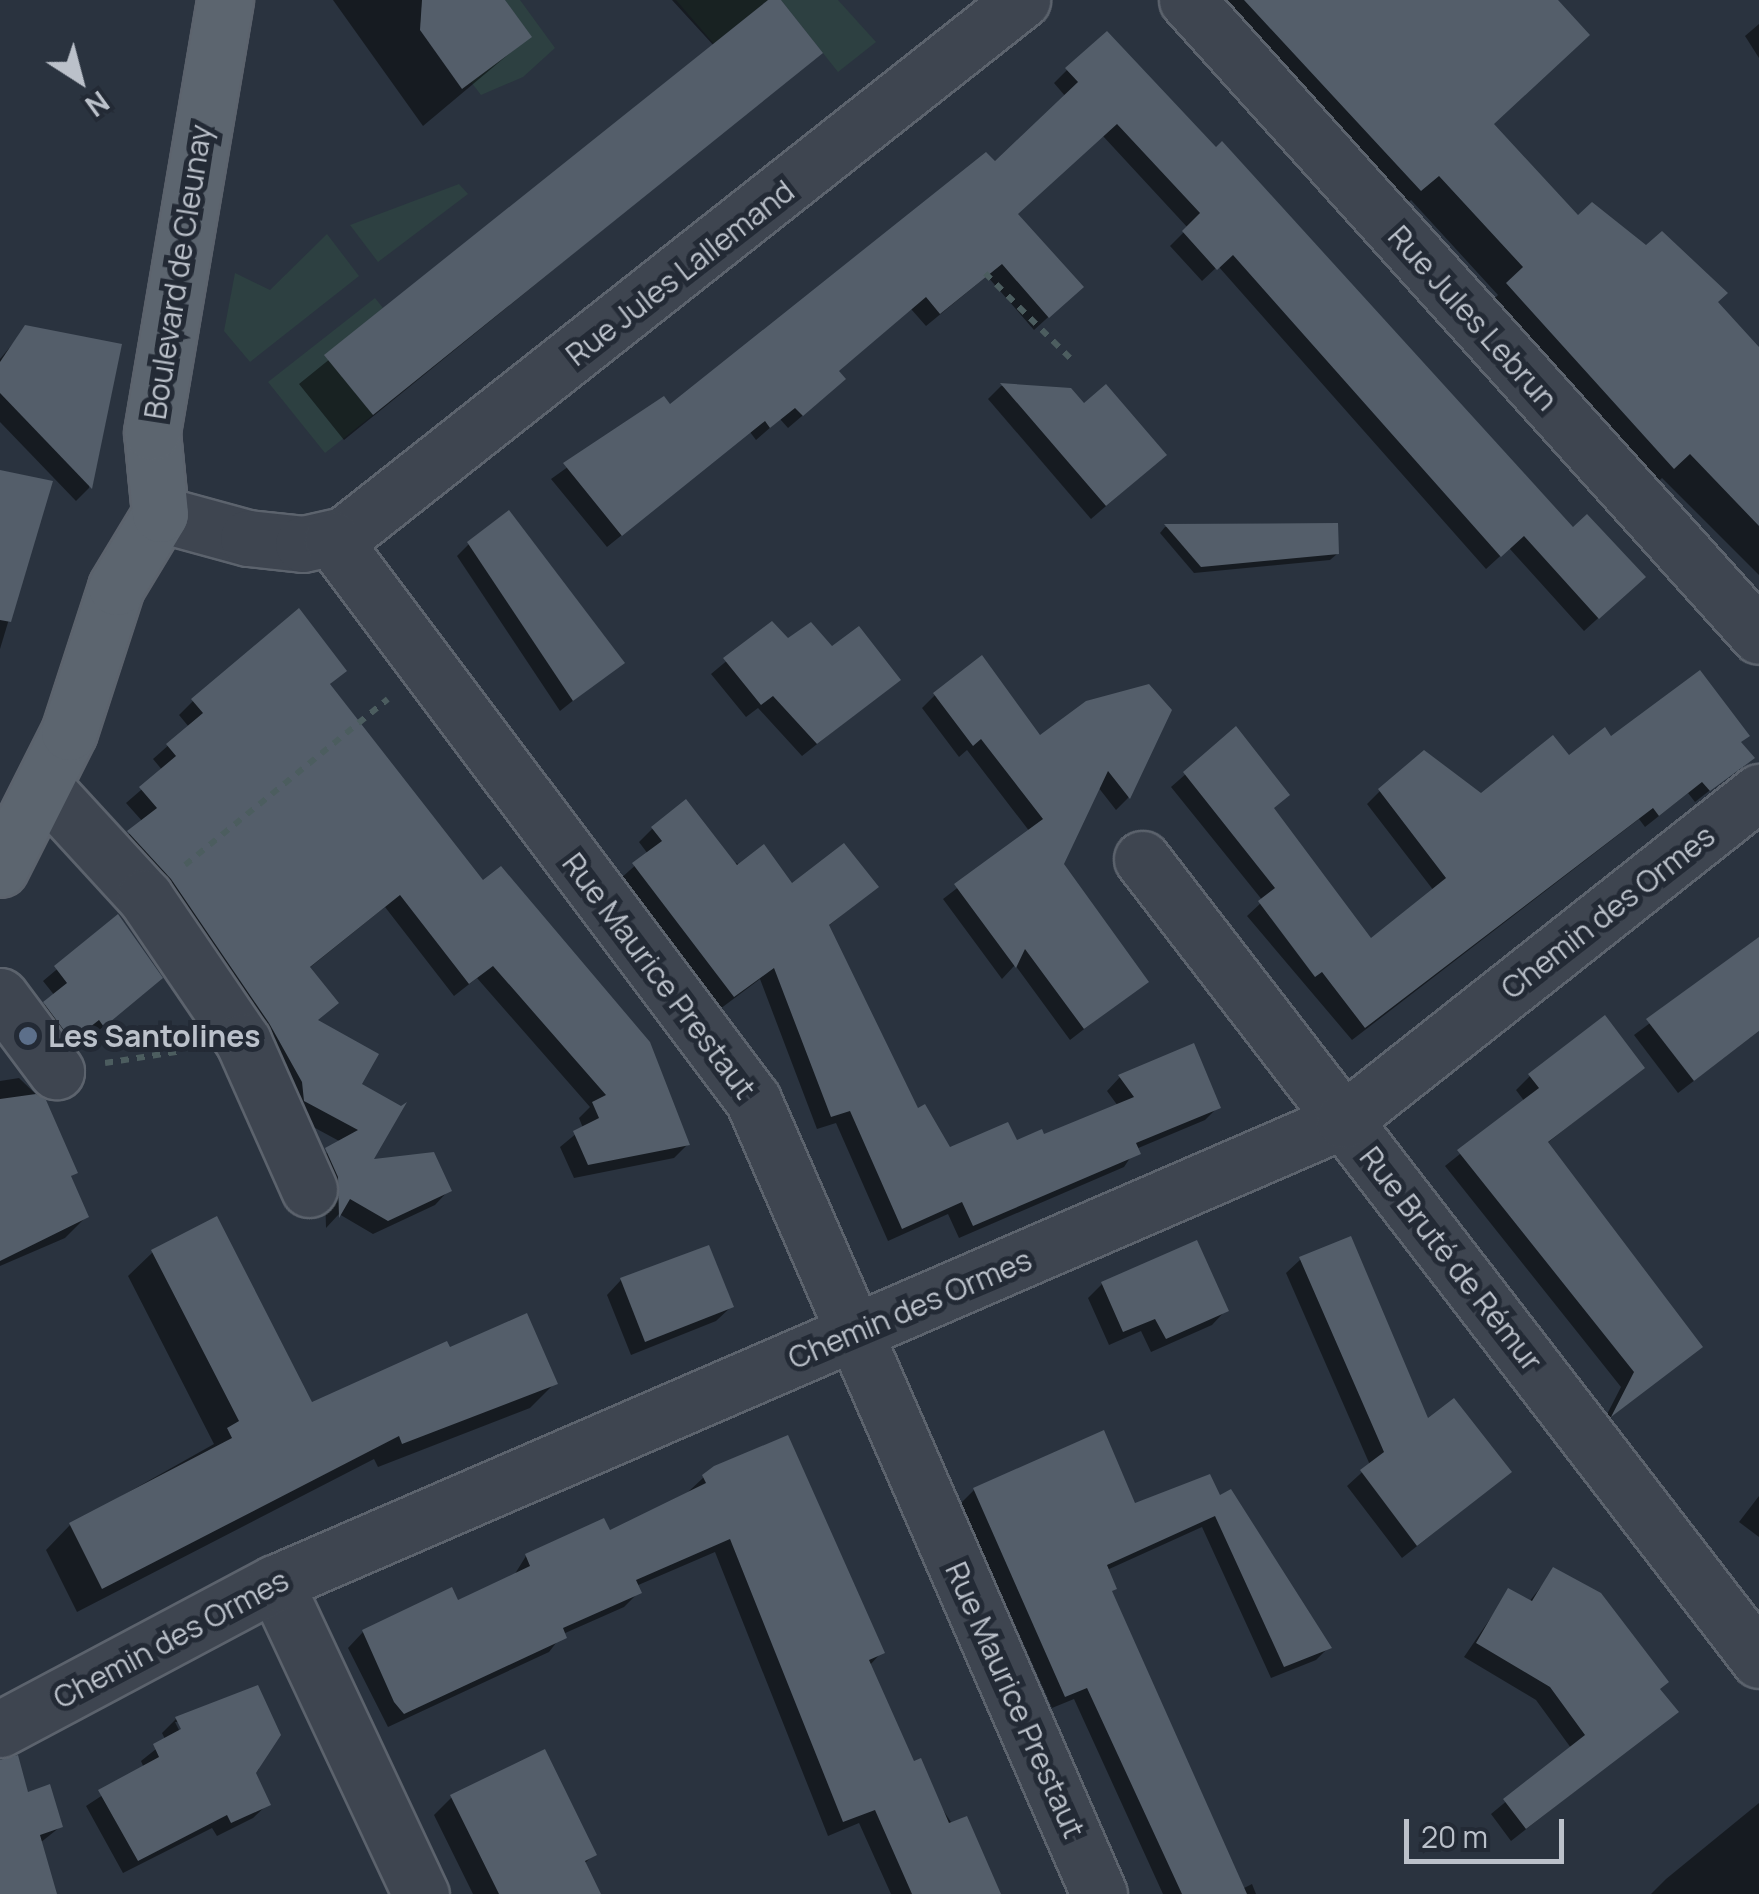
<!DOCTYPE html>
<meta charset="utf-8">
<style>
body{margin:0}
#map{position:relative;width:1759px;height:1894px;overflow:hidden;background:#2a333f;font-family:Manrope,sans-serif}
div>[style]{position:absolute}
.green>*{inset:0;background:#2d4041}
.shadow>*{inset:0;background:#0007}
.building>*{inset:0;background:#545e6a}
.path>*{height:6px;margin-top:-3px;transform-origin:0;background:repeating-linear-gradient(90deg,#4c5d5f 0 8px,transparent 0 16px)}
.roads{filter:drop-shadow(2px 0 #5c636d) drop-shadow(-2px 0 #5c636d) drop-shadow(0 2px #5c636d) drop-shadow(0 -2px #5c636d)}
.minor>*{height:55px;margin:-27.5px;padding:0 27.5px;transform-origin:27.5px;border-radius:27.5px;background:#3e4550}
.major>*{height:55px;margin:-27.5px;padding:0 27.5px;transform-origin:27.5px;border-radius:27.5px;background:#5c656f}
.dots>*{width:28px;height:28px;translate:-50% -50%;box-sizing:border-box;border:5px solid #232a35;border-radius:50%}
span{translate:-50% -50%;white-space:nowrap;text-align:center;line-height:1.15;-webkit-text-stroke:10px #232a35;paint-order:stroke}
.street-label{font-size:30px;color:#bbc1ca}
.poi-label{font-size:30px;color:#bbc1ca;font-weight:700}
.left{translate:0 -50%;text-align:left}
.north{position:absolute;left:30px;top:30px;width:100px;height:100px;-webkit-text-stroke:8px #232a35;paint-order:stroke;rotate:144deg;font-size:28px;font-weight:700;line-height:40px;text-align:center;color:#bbc1ca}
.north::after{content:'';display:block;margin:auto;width:35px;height:45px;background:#bbc1ca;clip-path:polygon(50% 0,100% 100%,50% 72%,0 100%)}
.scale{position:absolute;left:1404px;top:1819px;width:160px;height:45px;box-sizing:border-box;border:5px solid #bbc1ca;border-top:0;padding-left:12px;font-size:30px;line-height:35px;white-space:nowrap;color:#bbc1ca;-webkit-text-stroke:8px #232a35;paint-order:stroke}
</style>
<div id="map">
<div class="green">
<i style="clip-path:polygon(505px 0,520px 0,555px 48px,523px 77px,481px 95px,471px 82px,531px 37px)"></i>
<i style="clip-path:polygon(676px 0,768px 0,714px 44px)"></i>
<i style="clip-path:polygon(781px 0,838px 0,876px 42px,838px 72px)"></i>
<i style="clip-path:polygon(459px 184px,468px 194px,378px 262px,350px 225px)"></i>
<i style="clip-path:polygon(327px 234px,359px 276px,250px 362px,224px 331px,235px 273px,270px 290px)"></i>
<i style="clip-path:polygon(375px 298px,383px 308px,325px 355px,373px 415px,325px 453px,268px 382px)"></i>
</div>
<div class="shadow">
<i style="clip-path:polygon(333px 0,502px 0,529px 37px,423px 126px)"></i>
<i style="clip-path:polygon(672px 0,774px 0,820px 53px,344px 440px,299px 384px,715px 47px)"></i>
<i style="clip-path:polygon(1194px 0,1555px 0,1492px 125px,1578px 219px,1715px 302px,1759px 351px,1759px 575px,1662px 478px,1646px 494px,1481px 312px,1498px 295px,1411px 200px,1393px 216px)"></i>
<i style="clip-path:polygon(1759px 24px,1759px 58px,1745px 36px)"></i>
<i style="clip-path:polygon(1067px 70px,1629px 590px,1584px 631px,1509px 548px,1486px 569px,1218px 266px,1202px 281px,1170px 246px,1188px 228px,1102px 135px,1015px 215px,1067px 300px,1034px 330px,987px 276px,926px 326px,911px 309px,837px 372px,829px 393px,788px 428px,780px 419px,756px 440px,750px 432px,607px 547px,551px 479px,663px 399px,670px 408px,995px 165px,1066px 97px,1054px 83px)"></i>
<i style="clip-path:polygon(26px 328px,119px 346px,89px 488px,76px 501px,0 422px,0 359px)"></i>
<i style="clip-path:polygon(1001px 386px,1070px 391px,1149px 469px,1091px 519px,988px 399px)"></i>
<i style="clip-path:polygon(0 473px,50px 483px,0 649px)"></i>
<i style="clip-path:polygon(1335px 525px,1337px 554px,1330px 560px,1194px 573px,1160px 533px,1165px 527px)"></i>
<i style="clip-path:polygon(469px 544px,614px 668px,560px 711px,457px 556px)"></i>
<i style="clip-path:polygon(771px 624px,788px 642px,831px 649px,898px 680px,802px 756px,758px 708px,746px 717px,711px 674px)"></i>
<i style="clip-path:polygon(344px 670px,328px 686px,688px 1144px,674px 1158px,574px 1178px,560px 1147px,583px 1128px,579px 1118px,590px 1107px,477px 978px,454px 996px,385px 907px,308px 969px,316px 1022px,358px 1085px,369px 1162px,449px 1190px,435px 1205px,373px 1234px,339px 1214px,326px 1228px,325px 1192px,312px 1164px,341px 1142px,291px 1115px,114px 847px,143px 822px,126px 803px,163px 771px,153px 759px,189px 727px,179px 715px,193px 701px)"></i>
<i style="clip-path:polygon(935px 695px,1039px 739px,1169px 710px,1128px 798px,1116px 810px,1098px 787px,1061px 865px,1145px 982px,1070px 1040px,1015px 965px,1002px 979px,943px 899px,1030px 832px,967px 750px,959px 757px,922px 708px)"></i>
<i style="clip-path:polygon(1236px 730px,1272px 809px,1371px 942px,1434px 891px,1367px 804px,1380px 791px,1481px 797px,1611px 740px,1751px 758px,1695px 802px,1688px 793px,1645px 827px,1639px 819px,1352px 1040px,1247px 916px,1263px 901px,1171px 787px)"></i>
<i style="clip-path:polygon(652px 829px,792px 886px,876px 887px,827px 927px,917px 1112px,949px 1150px,1043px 1138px,1118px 1106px,1107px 1091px,1120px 1077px,1218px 1107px,1205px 1120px,1136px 1149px,1124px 1167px,959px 1238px,948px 1214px,888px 1241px,836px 1123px,817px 1129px,760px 979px,720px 1009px,620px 879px,648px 854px,639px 842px)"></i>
<i style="clip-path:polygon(118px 918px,146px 991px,90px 1038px,84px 1031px,58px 1052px,32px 1016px,55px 996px,43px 981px)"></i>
<i style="clip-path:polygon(1759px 942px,1759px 1031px,1678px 1093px,1634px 1035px)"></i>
<i style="clip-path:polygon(1642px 1068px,1546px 1144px,1700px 1346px,1602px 1424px,1621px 1387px,1445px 1166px,1525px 1102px,1516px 1090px,1530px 1076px)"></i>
<i style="clip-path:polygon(19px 1078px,44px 1102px,75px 1172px,69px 1178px,86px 1217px,65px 1238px,0 1266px,0 1081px)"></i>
<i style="clip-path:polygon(153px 1252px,311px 1405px,449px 1350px,555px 1383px,530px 1408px,378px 1467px,374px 1459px,77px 1612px,46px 1550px,70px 1525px,214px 1444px,128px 1276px)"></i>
<i style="clip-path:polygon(1301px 1259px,1426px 1422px,1494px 1485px,1402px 1558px,1347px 1486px,1370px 1465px,1286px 1273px)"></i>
<i style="clip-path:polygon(621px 1280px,731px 1307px,716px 1321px,631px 1355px,607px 1295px)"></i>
<i style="clip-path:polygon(1102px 1284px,1226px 1310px,1212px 1325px,1151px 1352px,1141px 1331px,1109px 1345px,1088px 1298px)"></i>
<i style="clip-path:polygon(704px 1477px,882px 1652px,869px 1666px,913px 1764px,998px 1894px,891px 1894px,859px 1823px,828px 1836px,715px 1552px,636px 1586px,639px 1592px,624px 1607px,563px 1634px,549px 1652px,388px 1727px,348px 1648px,363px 1632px,457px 1603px,513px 1577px,526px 1556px,609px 1533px,688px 1492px)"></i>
<i style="clip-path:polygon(974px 1490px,1134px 1506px,1219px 1499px,1329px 1647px,1316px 1660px,1271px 1678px,1202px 1527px,1107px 1570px,1110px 1592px,1242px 1889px,1252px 1884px,1256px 1894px,1163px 1894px,1074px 1699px,1052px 1708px,961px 1503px)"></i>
<i style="clip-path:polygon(1759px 1496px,1759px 1537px,1739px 1522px)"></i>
<i style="clip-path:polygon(1554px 1570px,1676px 1712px,1511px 1841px,1491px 1814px,1571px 1748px,1536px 1700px,1464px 1657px,1509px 1591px,1529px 1602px)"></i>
<i style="clip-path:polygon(evenodd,256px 1688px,259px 1769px,254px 1775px,268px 1804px,253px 1818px,217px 1836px,212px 1828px,123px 1873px,86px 1806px,144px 1768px,141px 1761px,166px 1741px,162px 1733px,176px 1719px,256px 1688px,175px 1722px,180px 1722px,185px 1742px,175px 1722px)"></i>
<i style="clip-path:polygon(0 1762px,60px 1827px,40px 1843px,55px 1894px,0 1894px)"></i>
<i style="clip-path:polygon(452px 1797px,594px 1854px,583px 1865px,589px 1894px,473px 1894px,434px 1815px)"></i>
<i style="clip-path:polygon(1759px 1803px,1759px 1894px,1651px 1894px,1666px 1879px)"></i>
</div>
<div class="building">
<i style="clip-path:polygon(422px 0,505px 0,532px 37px,462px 89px,420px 30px)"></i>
<i style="clip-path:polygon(768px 0,781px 0,823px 53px,373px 415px,324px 355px)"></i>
<i style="clip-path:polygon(1244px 0,1558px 0,1590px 35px,1494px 124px,1578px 215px,1592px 202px,1646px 245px,1662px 231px,1728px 293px,1718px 302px,1759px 347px,1759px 526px,1690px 454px,1674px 469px,1506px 283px,1523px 267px,1439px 176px,1421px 191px)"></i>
<i style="clip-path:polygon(1107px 31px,1216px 147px,1222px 141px,1573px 527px,1587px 514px,1646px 577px,1599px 619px,1524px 536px,1501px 557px,1233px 255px,1217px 270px,1182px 231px,1200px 213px,1117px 124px,1018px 214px,1084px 287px,1049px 318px,1002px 264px,940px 314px,926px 297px,839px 371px,846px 379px,803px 416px,795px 408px,770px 428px,765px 421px,622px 536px,563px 463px,664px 396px,670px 404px,986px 152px,995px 161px,1078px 82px,1065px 68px)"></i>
<i style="clip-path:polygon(25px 325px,122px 344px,92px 489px,0 393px,0 362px)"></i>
<i style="clip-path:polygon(1000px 383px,1071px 388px,1084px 403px,1106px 384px,1167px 455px,1106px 506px)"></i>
<i style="clip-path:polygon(0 470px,53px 481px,11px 622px,0 620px)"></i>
<i style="clip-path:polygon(509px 510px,625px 663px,573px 701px,467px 542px)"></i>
<i style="clip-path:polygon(1338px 523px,1339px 554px,1201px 567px,1164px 524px)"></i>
<i style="clip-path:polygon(299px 608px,347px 671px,330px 684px,483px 880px,501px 866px,650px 1042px,690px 1145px,588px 1165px,573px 1131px,599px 1118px,592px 1102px,606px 1095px,493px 966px,469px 984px,400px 895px,310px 967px,339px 1003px,318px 1020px,379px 1054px,362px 1084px,401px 1106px,407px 1102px,374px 1159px,434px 1152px,452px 1191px,388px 1221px,350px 1199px,339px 1218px,338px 1177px,325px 1148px,358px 1130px,304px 1101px,302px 1082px,269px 1023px,171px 879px,127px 831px,157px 808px,139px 787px,176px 756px,166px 744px,203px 713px,191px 699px)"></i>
<i style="clip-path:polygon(772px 621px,788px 638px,811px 622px,832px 646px,859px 626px,901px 680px,817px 744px,773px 696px,761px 705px,723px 658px)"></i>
<i style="clip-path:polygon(982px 655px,1040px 735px,1086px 701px,1149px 684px,1172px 710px,1130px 799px,1108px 771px,1064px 864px,1149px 982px,1084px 1029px,1025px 949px,1016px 968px,954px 884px,1043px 819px,981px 739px,973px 746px,933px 693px)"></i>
<i style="clip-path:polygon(1700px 670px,1750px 736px,1741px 742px,1755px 758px,1710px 791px,1702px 782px,1659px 816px,1653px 808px,1365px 1028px,1322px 972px,1315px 977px,1258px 901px,1275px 888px,1183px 772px,1236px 726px,1290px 795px,1274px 808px,1371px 938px,1446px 878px,1378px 789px,1424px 750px,1481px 793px,1553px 735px,1569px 755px,1605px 727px,1611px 736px)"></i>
<i style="clip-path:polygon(686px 799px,737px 865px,764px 844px,792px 883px,844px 843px,879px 887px,829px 925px,918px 1108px,925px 1104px,950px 1147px,1008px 1122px,1017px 1140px,1042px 1129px,1044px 1134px,1134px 1097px,1118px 1075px,1194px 1043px,1221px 1108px,1136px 1143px,1141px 1154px,973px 1226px,962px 1202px,902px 1229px,850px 1111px,831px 1117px,774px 968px,734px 997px,632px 863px,662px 841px,651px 827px)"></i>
<i style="clip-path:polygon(118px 914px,163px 978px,104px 1027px,99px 1020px,72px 1041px,43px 1002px,67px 983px,54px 966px)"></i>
<i style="clip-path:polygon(1759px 937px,1759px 1031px,1694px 1081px,1646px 1019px)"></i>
<i style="clip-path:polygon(1605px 1015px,1645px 1068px,1548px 1142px,1703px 1347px,1611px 1417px,1634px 1372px,1457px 1150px,1539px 1088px,1528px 1074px)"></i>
<i style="clip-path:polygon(36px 1094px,46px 1100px,78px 1173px,71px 1176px,89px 1217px,0 1261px,0 1099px)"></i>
<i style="clip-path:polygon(217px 1216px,312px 1402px,447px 1341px,450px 1347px,527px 1313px,558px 1384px,402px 1444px,399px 1436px,102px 1589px,69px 1523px,232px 1438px,227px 1428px,239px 1421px,151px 1250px)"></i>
<i style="clip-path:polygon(1351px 1236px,1428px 1418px,1454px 1398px,1512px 1472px,1417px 1546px,1360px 1470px,1384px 1452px,1299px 1257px)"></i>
<i style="clip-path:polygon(1197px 1240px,1229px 1311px,1166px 1339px,1155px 1319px,1123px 1332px,1101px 1282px)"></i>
<i style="clip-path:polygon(709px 1245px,734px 1307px,645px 1342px,620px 1278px)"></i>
<i style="clip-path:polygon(1104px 1430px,1135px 1503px,1210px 1474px,1220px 1495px,1231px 1489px,1332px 1648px,1284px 1667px,1215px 1516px,1107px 1565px,1117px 1589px,1112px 1591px,1247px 1894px,1182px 1894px,1087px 1688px,1065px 1697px,973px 1488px)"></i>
<i style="clip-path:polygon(788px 1435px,885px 1653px,869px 1660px,914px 1761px,921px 1758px,949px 1823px,967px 1816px,1001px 1894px,912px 1894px,875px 1810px,843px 1822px,730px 1539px,636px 1580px,642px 1593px,563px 1628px,567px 1638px,404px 1714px,394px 1702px,362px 1630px,452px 1587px,458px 1600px,530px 1566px,525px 1554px,604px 1518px,610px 1530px,706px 1483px,702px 1475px,714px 1466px)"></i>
<i style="clip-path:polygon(1553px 1567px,1601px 1593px,1669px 1682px,1660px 1689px,1679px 1712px,1526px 1829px,1503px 1799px,1585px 1735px,1550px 1687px,1476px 1643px,1508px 1588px,1532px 1601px)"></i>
<i style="clip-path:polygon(258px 1685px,281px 1735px,256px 1773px,271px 1805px,231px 1823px,227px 1815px,138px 1861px,98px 1790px,159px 1757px,153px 1744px,181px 1729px,175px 1717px)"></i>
<i style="clip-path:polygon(545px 1749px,597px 1855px,585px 1861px,601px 1894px,499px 1894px,450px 1795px)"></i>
<i style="clip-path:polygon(18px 1755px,28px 1792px,50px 1784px,63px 1827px,40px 1835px,57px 1894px,0 1894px,0 1760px)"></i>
</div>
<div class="path">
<i style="left:985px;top:273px;width:126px;rotate:45deg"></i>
<i style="left:185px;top:865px;width:262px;rotate:-39.3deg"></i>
<i style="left:105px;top:1063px;width:78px;rotate:-8.9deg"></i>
</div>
<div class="roads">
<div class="minor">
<i style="left:1187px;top:0;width:855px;rotate:48.03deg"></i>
<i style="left:160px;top:514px;width:91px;rotate:15.3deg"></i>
<i style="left:248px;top:538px;width:55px;rotate:6.2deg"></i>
<i style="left:303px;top:544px;width:42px;rotate:-12.4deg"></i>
<i style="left:344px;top:535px;width:864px;rotate:-38.28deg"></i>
<i style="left:332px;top:539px;width:701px;rotate:53.11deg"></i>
<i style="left:753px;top:1100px;width:866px;rotate:66.45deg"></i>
<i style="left:45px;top:788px;width:148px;rotate:47.5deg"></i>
<i style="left:145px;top:897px;width:174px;rotate:55.8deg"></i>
<i style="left:243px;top:1041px;width:162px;rotate:66deg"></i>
<i style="left:1142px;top:859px;width:1011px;rotate:52.39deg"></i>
<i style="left:0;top:996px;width:94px;rotate:53.3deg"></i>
<i style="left:275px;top:1583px;width:344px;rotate:64.9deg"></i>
<i style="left:0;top:1729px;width:311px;rotate:-28deg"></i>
<i style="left:275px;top:1583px;width:1165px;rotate:-23.42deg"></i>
<i style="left:1344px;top:1120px;width:529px;rotate:-38.32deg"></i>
</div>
<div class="major">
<i style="left:0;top:869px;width:153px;rotate:-63.3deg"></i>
<i style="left:69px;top:732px;width:152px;rotate:-72deg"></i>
<i style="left:116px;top:587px;width:85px;rotate:-58.9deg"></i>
<i style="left:160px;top:514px;width:82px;rotate:-95.6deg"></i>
<i style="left:152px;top:432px;width:438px;rotate:-80.4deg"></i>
</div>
</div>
<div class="dots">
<i style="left:28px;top:1036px;background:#5c6f8a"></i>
</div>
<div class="street-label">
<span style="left:178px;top:272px;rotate:-81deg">Boulevard de Cleunay</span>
<span style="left:680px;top:273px;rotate:-38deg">Rue Jules Lallemand</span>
<span style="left:1473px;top:318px;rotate:48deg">Rue Jules Lebrun</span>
<span style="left:1608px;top:912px;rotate:-38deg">Chemin des Ormes</span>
<span style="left:659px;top:976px;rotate:53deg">Rue Maurice Prestaut</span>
<span style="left:1451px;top:1259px;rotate:52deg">Rue Bruté de Rémur</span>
<span style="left:910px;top:1309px;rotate:-23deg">Chemin des Ormes</span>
<span style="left:171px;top:1639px;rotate:-28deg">Chemin des Ormes</span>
<span style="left:1015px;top:1700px;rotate:66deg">Rue Maurice Prestaut</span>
</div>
<div class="poi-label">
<span class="left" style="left:48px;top:1036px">Les Santolines</span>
</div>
<div class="north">N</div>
<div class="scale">20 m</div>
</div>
